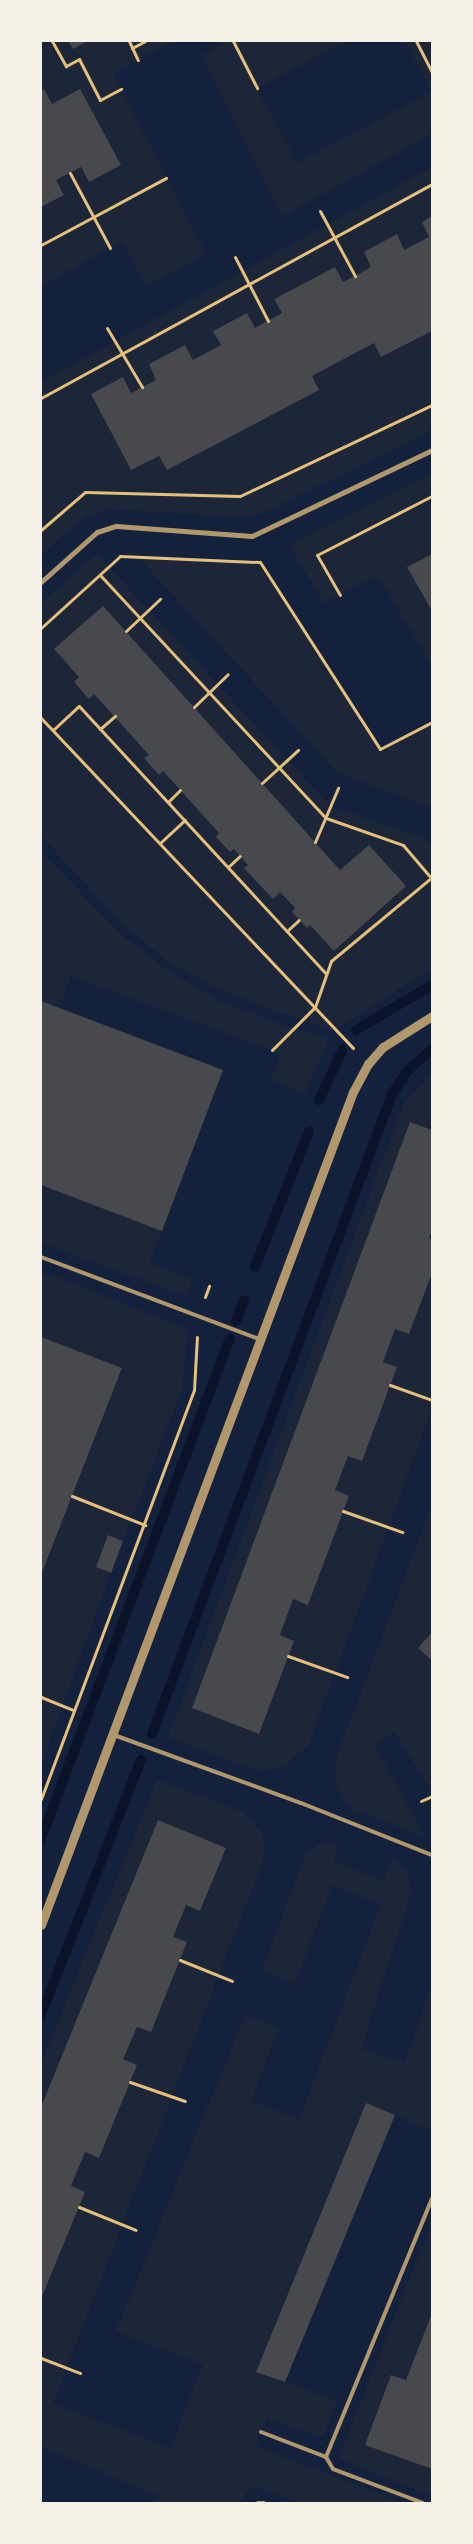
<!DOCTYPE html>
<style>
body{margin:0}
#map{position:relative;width:473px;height:2544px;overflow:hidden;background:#14213d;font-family:Mulish,sans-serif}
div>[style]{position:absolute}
.green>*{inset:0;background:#1d2539}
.stream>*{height:10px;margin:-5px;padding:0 5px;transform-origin:5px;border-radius:5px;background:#0b132b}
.building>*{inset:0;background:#48494c}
.path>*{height:3px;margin:-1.5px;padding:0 1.5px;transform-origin:1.5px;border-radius:1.5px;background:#e5c07b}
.service>*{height:4px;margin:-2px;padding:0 2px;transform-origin:2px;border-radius:2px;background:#b1986c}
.minor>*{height:5px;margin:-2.5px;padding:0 2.5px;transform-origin:2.5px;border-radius:2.5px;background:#b1986c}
.tertiary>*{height:9px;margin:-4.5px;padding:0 4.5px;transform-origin:4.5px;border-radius:4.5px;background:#b1986c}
span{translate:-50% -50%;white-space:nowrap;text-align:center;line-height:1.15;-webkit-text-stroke:4.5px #f6f1e7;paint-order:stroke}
.frame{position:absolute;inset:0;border:42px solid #f6f1e7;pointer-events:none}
</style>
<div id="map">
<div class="green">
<i style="clip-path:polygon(41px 41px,68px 41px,73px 49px,88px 41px,174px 41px,113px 73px,206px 254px,146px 286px,122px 241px,41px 286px,41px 207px,64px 195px,56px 180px,81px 167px,89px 181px,52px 104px,45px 90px,41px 91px)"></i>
<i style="clip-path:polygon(229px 41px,346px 41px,257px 88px,297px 163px,432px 92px,432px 134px,282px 216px,202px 56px)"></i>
<i style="clip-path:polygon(405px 41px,432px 41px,432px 92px)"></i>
<i style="clip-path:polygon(432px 167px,432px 216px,422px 222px,429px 237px,404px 250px,396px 235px,364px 252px,371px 267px,355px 276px,343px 282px,334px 267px,274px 298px,282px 313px,255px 328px,246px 313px,213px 330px,221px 345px,193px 360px,185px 345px,149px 364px,156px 380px,131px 393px,123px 377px,91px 394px,131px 470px,159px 456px,167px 470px,318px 390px,312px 376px,374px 343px,382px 357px,432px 331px,432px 430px,262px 514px,239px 517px,106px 509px,83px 518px,41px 555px,41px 382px)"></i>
<i style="clip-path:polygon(432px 473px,432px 554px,407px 567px,432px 611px,432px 665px,378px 575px,324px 603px,289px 545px)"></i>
<i style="clip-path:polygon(evenodd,97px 554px,330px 806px,421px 837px,432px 844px,432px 968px,334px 1030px,277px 1012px,223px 991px,171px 964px,125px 926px,41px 836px,41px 603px,97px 554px,103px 606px,340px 870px,369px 845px,406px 886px,334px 951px,310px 925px,307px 928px,280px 892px,272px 898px,245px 868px,248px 864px,234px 849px,230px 852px,216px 837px,219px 833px,163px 771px,159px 774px,145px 759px,149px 755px,94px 694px,89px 698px,74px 682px,79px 677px,55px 649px,103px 606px)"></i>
<i style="clip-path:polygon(136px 555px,260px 562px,380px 749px,432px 722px,432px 808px,337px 772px)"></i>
<i style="clip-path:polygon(41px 851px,119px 933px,168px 971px,218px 1000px,271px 1021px,329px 1039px,305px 1094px,271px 1079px,280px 1055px,272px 1050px,71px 976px,59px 1007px,41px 1001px)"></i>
<i style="clip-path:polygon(432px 1074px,432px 1130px,410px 1122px,193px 1709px,259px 1734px,294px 1641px,280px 1635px,293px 1599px,308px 1605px,349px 1496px,335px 1490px,348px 1456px,362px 1461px,397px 1368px,383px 1362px,395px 1329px,409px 1334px,432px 1273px,432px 1408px,309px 1744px,285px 1766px,270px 1770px,253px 1769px,168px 1737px,398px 1118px,406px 1100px)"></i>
<i style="clip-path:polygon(41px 1185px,162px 1231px,149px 1263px,192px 1279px,187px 1296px,41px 1243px)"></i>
<i style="clip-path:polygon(42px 1273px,53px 1275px,188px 1330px,182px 1390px,123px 1541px,108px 1535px,96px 1567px,111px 1573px,41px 1764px,41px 1575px,122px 1369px,41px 1337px)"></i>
<i style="clip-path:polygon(432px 1505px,432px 1632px,418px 1648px,432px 1661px,432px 1791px,395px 1732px,374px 1744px,426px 1838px,352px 1809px,337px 1787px,335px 1771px,338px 1753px)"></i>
<i style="clip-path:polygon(157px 1780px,243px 1812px,262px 1832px,265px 1845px,261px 1866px,53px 2403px,170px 2449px,203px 2365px,116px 2331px,245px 2015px,279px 2027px,251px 2101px,299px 2120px,381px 1904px,332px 1885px,295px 1983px,262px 1971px,305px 1855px,319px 1843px,338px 1844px,334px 1861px,384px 1881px,393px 1857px,407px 1873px,412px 1890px,361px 2049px,405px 2063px,432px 1983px,432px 2131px,366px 2103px,256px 2371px,337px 2401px,322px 2438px,267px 2418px,256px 2446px,403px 2503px,301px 2503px,255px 2486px,248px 2490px,240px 2503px,156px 2503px,158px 2496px,41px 2446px,41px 2299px,85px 2192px,71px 2186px,85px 2152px,99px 2158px,137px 2065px,123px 2059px,137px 2027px,151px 2032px,187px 1943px,173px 1937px,186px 1905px,201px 1911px,226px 1848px,158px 1820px,41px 2107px,41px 2063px)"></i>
<i style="clip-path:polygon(432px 2222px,432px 2313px,406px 2380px,391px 2375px,365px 2444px,432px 2469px,432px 2496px,338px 2458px)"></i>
</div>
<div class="stream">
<i style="left:356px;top:1030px;width:88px;rotate:-30.6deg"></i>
<i style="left:319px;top:1100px;width:56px;rotate:-64.8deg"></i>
<i style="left:255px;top:1267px;width:146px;rotate:-68.3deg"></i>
<i style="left:236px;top:1321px;width:22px;rotate:-69deg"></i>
<i style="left:152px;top:1734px;width:684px;rotate:-69.44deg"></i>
<i style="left:392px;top:1094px;width:29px;rotate:-56deg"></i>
<i style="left:408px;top:1070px;width:32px;rotate:-41deg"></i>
<i style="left:41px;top:1839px;width:535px;rotate:-69.33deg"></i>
<i style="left:41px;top:2015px;width:274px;rotate:-68.6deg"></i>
</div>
<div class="building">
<i style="clip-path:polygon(68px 41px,88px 41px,73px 49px)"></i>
<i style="clip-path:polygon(44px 89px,52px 104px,80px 89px,121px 165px,89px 182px,81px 167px,56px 180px,64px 195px,41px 207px,41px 91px)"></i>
<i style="clip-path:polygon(432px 216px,432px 331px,381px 357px,374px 343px,312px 376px,319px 390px,167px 470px,159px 456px,131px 470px,91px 394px,123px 377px,131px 393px,156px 380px,149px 364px,185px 345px,193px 360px,221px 345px,213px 331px,247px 313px,255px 328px,282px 313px,274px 299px,335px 267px,343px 282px,355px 276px,371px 267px,364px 252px,397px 234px,404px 250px,429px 237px,422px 222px)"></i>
<i style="clip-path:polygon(432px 554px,432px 611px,407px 567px)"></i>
<i style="clip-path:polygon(103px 606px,340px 870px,369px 845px,406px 886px,334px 951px,310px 925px,307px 928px,292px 912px,295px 908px,280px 892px,273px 899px,244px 868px,248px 865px,234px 849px,230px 852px,216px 837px,219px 833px,163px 771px,159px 775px,144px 758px,149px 755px,94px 694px,89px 699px,74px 682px,79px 677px,54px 649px)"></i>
<i style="clip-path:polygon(41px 1001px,223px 1070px,162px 1231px,41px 1185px)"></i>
<i style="clip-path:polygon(410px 1122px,432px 1130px,432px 1230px,429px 1238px,432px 1239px,432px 1273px,409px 1334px,395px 1329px,383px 1362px,397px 1367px,362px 1461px,348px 1456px,335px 1490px,349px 1496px,308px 1605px,293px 1599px,280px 1635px,294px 1641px,259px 1734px,192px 1708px)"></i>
<i style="clip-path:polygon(41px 1337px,122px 1368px,41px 1575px)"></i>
<i style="clip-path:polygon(108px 1535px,123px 1541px,111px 1573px,96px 1567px)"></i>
<i style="clip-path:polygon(432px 1632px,432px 1661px,418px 1648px)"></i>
<i style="clip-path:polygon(158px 1820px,226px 1848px,200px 1911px,186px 1905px,173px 1937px,187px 1942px,151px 2032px,137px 2027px,123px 2059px,137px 2065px,99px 2158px,85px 2152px,71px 2186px,85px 2192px,41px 2299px,41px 2107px)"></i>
<i style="clip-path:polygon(366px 2103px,395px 2115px,285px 2382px,256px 2372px)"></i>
<i style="clip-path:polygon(432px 2313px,432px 2469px,365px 2445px,391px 2375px,406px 2380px)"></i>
</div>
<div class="path">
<i style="left:52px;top:41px;width:29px;rotate:61deg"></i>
<i style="left:66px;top:66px;width:15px;rotate:-28deg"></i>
<i style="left:79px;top:59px;width:46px;rotate:62.9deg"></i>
<i style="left:100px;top:100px;width:24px;rotate:-28deg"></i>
<i style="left:129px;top:41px;width:21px;rotate:65deg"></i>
<i style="left:233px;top:41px;width:53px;rotate:62.9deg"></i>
<i style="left:416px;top:41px;width:35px;rotate:63deg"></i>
<i style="left:132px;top:48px;width:15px;rotate:-28deg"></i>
<i style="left:70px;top:173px;width:85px;rotate:61.9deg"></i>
<i style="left:320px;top:211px;width:74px;rotate:61.7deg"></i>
<i style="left:41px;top:245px;width:142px;rotate:-28.2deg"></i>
<i style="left:235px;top:257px;width:72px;rotate:62.7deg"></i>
<i style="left:107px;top:328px;width:69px;rotate:59.3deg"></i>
<i style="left:41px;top:398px;width:446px;rotate:-28.7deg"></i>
<i style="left:41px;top:530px;width:58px;rotate:-40.8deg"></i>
<i style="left:85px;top:492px;width:155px;rotate:1.5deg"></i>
<i style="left:240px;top:496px;width:212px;rotate:-25.4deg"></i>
<i style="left:100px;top:575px;width:332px;rotate:47.1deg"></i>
<i style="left:326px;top:818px;width:82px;rotate:19.3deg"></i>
<i style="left:403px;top:845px;width:45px;rotate:49.5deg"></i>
<i style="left:340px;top:595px;width:46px;rotate:-119.9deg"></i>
<i style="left:317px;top:555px;width:129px;rotate:-27.2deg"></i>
<i style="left:41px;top:628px;width:107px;rotate:-42.3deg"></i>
<i style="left:120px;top:556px;width:140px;rotate:2.5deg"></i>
<i style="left:260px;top:562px;width:222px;rotate:57.3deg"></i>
<i style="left:380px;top:749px;width:59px;rotate:-27.4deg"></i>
<i style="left:126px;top:631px;width:47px;rotate:-43.3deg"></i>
<i style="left:194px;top:707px;width:47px;rotate:-44.1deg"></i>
<i style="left:41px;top:718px;width:454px;rotate:46.6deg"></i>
<i style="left:100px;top:729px;width:20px;rotate:-41deg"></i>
<i style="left:53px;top:730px;width:35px;rotate:-43deg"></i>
<i style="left:79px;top:706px;width:364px;rotate:47.3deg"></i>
<i style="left:262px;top:783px;width:49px;rotate:-42.5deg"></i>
<i style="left:168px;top:802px;width:17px;rotate:-45deg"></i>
<i style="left:315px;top:842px;width:59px;rotate:-66.9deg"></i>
<i style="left:160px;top:843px;width:34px;rotate:-43deg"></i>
<i style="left:228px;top:867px;width:16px;rotate:-43deg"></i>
<i style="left:287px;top:931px;width:16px;rotate:-43deg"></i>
<i style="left:272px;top:1050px;width:61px;rotate:-45deg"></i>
<i style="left:315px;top:1007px;width:49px;rotate:-70.8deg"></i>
<i style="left:331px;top:961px;width:130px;rotate:-39.7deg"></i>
<i style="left:205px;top:1297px;width:12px;rotate:-70deg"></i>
<i style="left:390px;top:1385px;width:45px;rotate:19.7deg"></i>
<i style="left:72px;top:1496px;width:79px;rotate:21.7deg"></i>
<i style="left:343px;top:1511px;width:63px;rotate:19.6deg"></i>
<i style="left:288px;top:1656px;width:63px;rotate:19.6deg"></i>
<i style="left:41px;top:1697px;width:35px;rotate:22deg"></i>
<i style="left:41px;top:1799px;width:437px;rotate:-69.5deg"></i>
<i style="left:194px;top:1390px;width:53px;rotate:-86.8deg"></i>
<i style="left:421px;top:1801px;width:12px;rotate:-24deg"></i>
<i style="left:180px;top:1960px;width:56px;rotate:22deg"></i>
<i style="left:130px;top:2082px;width:58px;rotate:19.1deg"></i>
<i style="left:79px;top:2207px;width:61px;rotate:22deg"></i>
<i style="left:41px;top:2358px;width:42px;rotate:21deg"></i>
</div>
<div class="service">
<i style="left:41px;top:1257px;width:233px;rotate:20.6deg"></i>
<i style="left:114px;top:1735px;width:199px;rotate:20deg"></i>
<i style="left:301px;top:1803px;width:141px;rotate:21.7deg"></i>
<i style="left:261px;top:2432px;width:70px;rotate:21deg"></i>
<i style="left:258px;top:2503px;width:6px"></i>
<i style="left:423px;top:2503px;width:96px;rotate:-159.3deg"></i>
<i style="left:333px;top:2469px;width:14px;rotate:-120deg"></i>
<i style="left:326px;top:2457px;width:279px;rotate:-67.7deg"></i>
</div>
<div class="minor">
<i style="left:41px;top:582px;width:75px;rotate:-41.8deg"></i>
<i style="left:97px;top:532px;width:20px;rotate:-18deg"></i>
<i style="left:116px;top:526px;width:136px;rotate:4.2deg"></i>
<i style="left:252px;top:536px;width:199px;rotate:-25.5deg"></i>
</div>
<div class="tertiary">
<i style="left:41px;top:1925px;width:890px;rotate:-69.47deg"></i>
<i style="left:353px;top:1092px;width:32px;rotate:-62deg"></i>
<i style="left:368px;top:1064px;width:23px;rotate:-49deg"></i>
<i style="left:383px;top:1047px;width:58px;rotate:-32.3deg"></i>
</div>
<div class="frame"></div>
</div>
